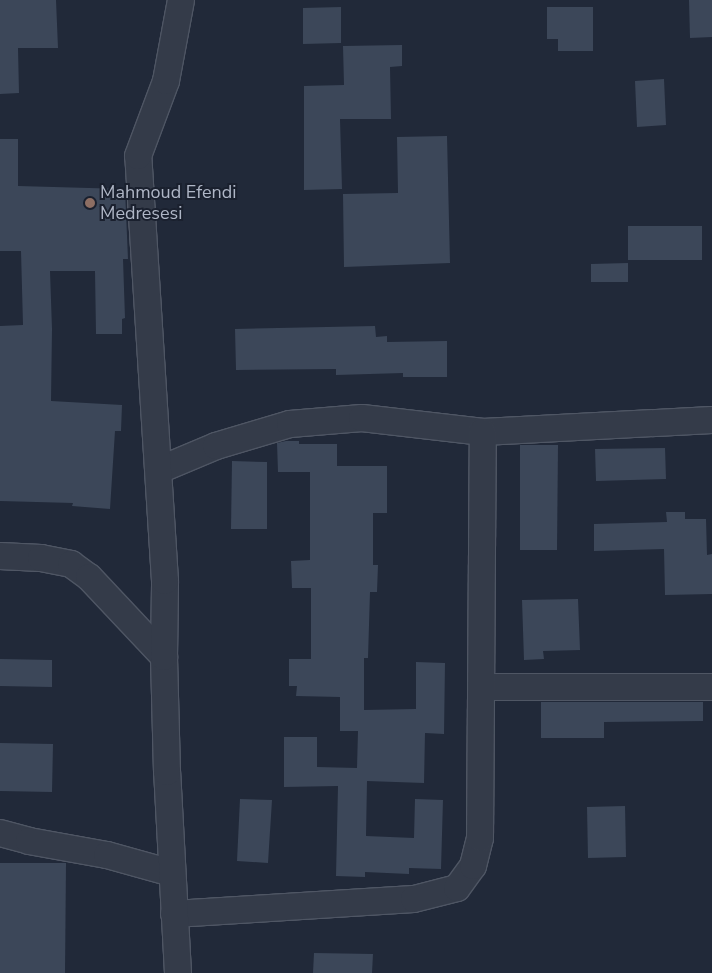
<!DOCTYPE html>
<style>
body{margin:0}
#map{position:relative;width:712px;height:973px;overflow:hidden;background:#212939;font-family:"Nunito Sans",sans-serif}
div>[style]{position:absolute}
.building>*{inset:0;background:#3c4759}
.roads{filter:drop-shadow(1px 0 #4f5664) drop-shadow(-1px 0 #4f5664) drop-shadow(0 1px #4f5664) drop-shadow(0 -1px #4f5664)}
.street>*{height:26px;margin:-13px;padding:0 13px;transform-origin:13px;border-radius:13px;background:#343b49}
.dots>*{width:14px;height:14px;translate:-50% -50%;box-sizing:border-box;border:2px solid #1a202e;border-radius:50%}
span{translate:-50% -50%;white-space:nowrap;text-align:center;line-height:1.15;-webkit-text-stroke:4px #1a202e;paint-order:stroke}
.poi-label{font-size:18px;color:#afb6c6}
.left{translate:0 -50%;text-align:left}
</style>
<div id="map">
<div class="building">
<i style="clip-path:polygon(0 0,56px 0,58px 48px,18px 48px,19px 93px,0 94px)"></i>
<i style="clip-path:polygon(689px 0,712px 0,712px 37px,690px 38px)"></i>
<i style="clip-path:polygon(341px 7px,341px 43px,303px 44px,303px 8px)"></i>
<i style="clip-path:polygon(547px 7px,593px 7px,593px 51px,558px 51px,558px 39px,547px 39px)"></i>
<i style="clip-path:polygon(402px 45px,402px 66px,390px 67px,391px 119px,340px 119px,342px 189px,304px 190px,304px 86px,344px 85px,343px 46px)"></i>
<i style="clip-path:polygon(664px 79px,666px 125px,637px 127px,635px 81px)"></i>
<i style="clip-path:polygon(447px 136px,450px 263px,344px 267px,343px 194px,398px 193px,397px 137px)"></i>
<i style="clip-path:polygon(0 139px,18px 139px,18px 186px,125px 189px,128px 259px,123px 259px,125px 318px,122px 319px,122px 334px,96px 334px,95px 271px,50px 271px,52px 329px,51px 401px,122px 405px,121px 431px,115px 431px,110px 509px,72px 506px,73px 503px,0 501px,0 326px,23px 325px,21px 251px,0 251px)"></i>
<i style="clip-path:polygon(628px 226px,702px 226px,702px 260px,628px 260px)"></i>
<i style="clip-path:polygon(628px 263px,628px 282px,591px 282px,591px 264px)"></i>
<i style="clip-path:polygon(375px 326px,376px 337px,387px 336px,387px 342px,447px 341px,447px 377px,403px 377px,403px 373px,336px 375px,336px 369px,236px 370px,235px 329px)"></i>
<i style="clip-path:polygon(286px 441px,299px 441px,299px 444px,337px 444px,337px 466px,387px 466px,387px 513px,373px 513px,373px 565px,378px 565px,377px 592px,370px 592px,368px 658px,364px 658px,364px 710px,416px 709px,416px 662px,445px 663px,444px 734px,425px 733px,424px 783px,367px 781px,366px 836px,414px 838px,415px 799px,443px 800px,441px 869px,409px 868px,409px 874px,365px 872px,365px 877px,336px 876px,338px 786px,284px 787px,284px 737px,317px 737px,317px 767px,357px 768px,358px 731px,340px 731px,340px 697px,296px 696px,297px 686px,289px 686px,289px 659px,311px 659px,311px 588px,292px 588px,291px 561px,310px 560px,310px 472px,278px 472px,277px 443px)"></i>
<i style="clip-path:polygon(520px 445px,558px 445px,557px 550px,520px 550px)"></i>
<i style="clip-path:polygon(665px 448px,666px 479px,596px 481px,595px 449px)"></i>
<i style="clip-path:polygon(232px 461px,267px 462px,267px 529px,231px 529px)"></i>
<i style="clip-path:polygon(666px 512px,685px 512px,685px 519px,706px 519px,707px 555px,712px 554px,712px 594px,665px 595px,664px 549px,594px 551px,594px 524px,667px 522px)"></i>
<i style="clip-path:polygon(578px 599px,580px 650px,543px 651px,544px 659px,524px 660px,522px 600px)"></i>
<i style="clip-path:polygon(0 659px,52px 660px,52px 687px,0 686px)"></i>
<i style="clip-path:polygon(541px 702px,703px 702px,703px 721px,604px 722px,604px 738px,541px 738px)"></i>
<i style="clip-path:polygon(0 743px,53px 744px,52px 792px,0 791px)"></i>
<i style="clip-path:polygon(240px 799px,272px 800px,268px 863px,237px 861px)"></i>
<i style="clip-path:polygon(625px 806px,626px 857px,588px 858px,587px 807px)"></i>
<i style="clip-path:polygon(0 863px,66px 863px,65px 973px,0 973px)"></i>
<i style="clip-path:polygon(314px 953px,373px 954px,372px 973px,313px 973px)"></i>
</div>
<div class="roads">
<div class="street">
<i style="left:159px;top:470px;width:62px;rotate:-22.8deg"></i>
<i style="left:216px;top:446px;width:77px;rotate:-16.6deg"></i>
<i style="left:290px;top:424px;width:72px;rotate:-4.8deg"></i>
<i style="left:362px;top:418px;width:122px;rotate:6.6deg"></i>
<i style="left:483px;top:432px;width:229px;rotate:-3deg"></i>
<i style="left:0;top:556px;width:41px;rotate:2.8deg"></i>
<i style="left:41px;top:558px;width:31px;rotate:11deg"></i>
<i style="left:71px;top:564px;width:22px;rotate:36deg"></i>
<i style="left:89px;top:577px;width:110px;rotate:46.8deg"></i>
<i style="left:482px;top:687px;width:230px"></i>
<i style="left:0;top:833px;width:30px;rotate:15deg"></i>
<i style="left:29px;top:841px;width:79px;rotate:10.2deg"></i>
<i style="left:107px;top:855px;width:67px;rotate:15.5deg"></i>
<i style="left:174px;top:914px;width:240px;rotate:-3.6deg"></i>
<i style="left:414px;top:899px;width:44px;rotate:-14.3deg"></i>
<i style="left:457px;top:888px;width:27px;rotate:-54deg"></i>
<i style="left:473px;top:866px;width:29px;rotate:-76deg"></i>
<i style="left:480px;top:838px;width:406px;rotate:-89.6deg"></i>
<i style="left:178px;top:973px;width:201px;rotate:-93.1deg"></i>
<i style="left:167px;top:772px;width:115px;rotate:-91.5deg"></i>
<i style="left:164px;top:657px;width:76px;rotate:-89.2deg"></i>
<i style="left:165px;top:581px;width:426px;rotate:-93.6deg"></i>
<i style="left:138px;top:156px;width:80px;rotate:-69.5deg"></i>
<i style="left:166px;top:81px;width:82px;rotate:-79.5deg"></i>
</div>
</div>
<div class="dots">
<i style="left:90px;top:203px;background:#8d6e63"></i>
</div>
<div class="poi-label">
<span class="left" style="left:100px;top:203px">Mahmoud Efendi<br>Medresesi</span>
</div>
</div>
